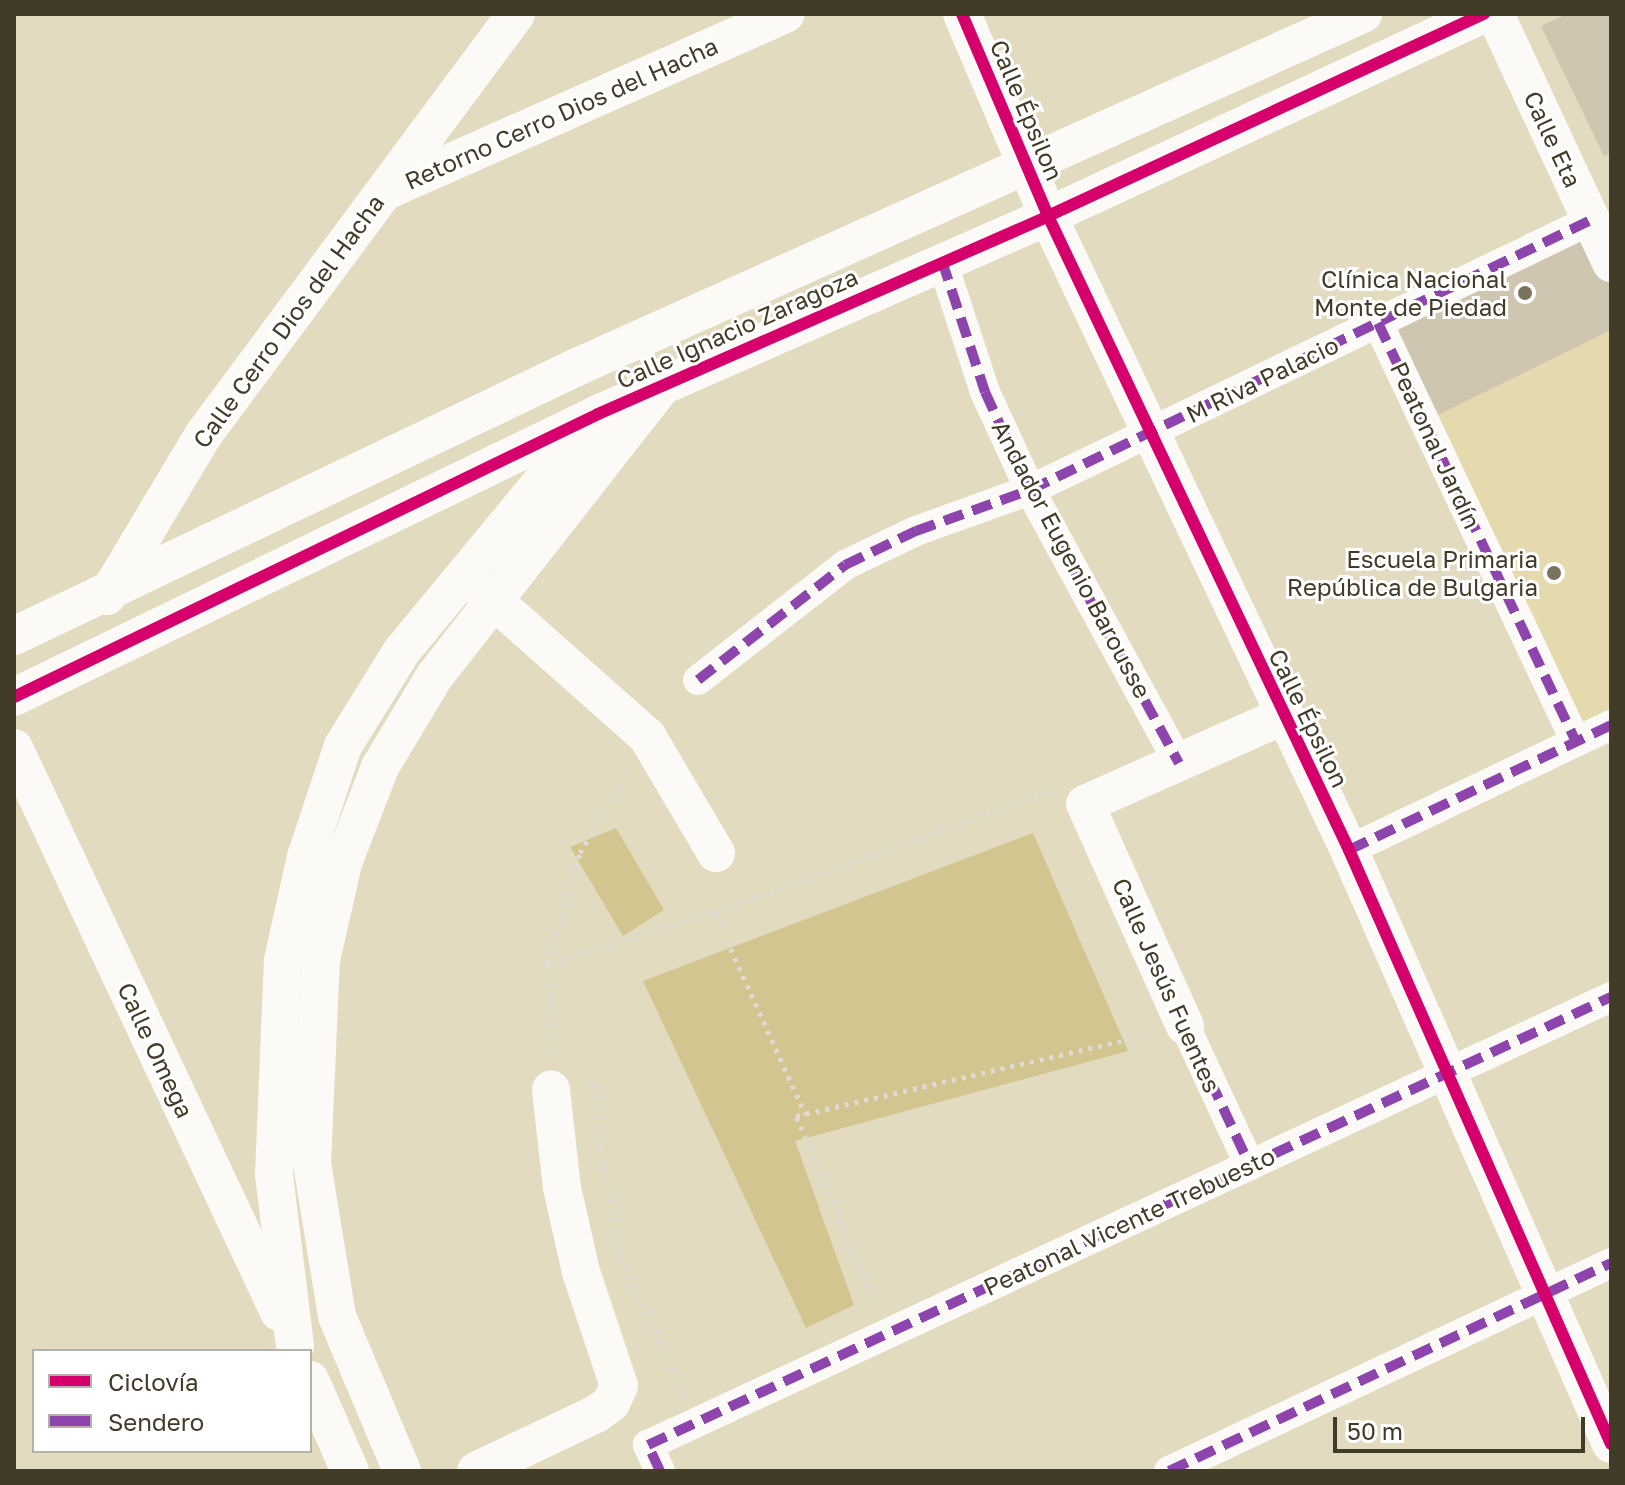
<!DOCTYPE html>
<meta charset="utf-8">
<style>
body{margin:0}
#map{position:relative;width:1625px;height:1485px;overflow:hidden;background:#e2dbc0;font-family:"Golos Text",sans-serif}
div>[style]{position:absolute}
.built>*{inset:0;background:#e5d9ae}
.green>*{inset:0;background:#d3c590}
.building>*{inset:0;background:#cfc6b2}
.path>*{height:5px;margin-top:-2.5px;transform-origin:0;background:repeating-linear-gradient(90deg,#dedbd3 0 4px,transparent 0 10px)}
.pedestrian>*{height:30px;margin:-15px;padding:0 15px;transform-origin:15px;border-radius:15px;background:#fbfaf6}
.minor>*{height:38px;margin:-19px;padding:0 19px;transform-origin:19px;border-radius:19px;background:#fbfaf6}
.quiet>*{height:10px;margin-top:-5px;transform-origin:0;background:repeating-linear-gradient(90deg,#8e44ad 0 20px,transparent 0 30px)}
.cycleway>*{height:12px;margin:-6px;padding:0 6px;transform-origin:6px;border-radius:6px;background:#d6006c}
.dots>*{width:22px;height:22px;translate:-50% -50%;box-sizing:border-box;border:4px solid #fff;border-radius:50%}
span{translate:-50% -50%;white-space:nowrap;text-align:center;line-height:1.15;-webkit-text-stroke:6px #fff;paint-order:stroke}
.street-label{font-size:24px;color:#413b28}
.poi-label{font-size:24px;color:#413b28}
.right{translate:-100% -50%;text-align:right}
.frame{position:absolute;inset:0;border:16px solid #413b28;pointer-events:none}
.legend{position:absolute;left:32px;top:1349px;width:280px;height:104px;box-sizing:border-box;background:#fff;border:2px solid #b3b1a9;margin:0;padding:10px 14px;list-style:none;font-size:24px;color:#413b28}
.legend li{display:flex;align-items:center;gap:16px;height:40px}
.legend b{width:40px;border:2px solid #b3b1a9}
.scale{position:absolute;left:1333px;top:1417px;width:252px;height:36px;box-sizing:border-box;border:4px solid #413b28;border-top:0;padding-left:10px;font-size:24px;line-height:28px;white-space:nowrap;color:#413b28;-webkit-text-stroke:6px #fff;paint-order:stroke}
</style>
<div id="map">
<div class="built">
<i style="clip-path:polygon(1611px 330px,1611px 725px,1576px 741px,1426px 421px)"></i>
</div>
<div class="green">
<i style="clip-path:polygon(616px 828px,664px 910px,623px 936px,570px 847px)"></i>
<i style="clip-path:polygon(1033px 833px,1128px 1051px,795px 1141px,854px 1305px,806px 1328px,643px 981px)"></i>
</div>
<div class="building">
<i style="clip-path:polygon(1566px 14px,1611px 14px,1611px 153px,1604px 156px,1541px 26px)"></i>
<i style="clip-path:polygon(1591px 220px,1611px 263px,1611px 330px,1426px 421px,1378px 323px)"></i>
</div>
<div class="path">
<i style="left:714px;top:912px;width:222px;rotate:65.7deg"></i>
<i style="left:548px;top:964px;width:174px;rotate:-17.4deg"></i>
<i style="left:714px;top:912px;width:361px;rotate:-19.9deg"></i>
<i style="left:550px;top:1057px;width:93px;rotate:-91.2deg"></i>
<i style="left:548px;top:964px;width:116px;rotate:-73.9deg"></i>
<i style="left:580px;top:853px;width:94px;rotate:-59.9deg"></i>
<i style="left:583px;top:1086px;width:14px;rotate:-4deg"></i>
<i style="left:597px;top:1085px;width:63px;rotate:87.3deg"></i>
<i style="left:600px;top:1148px;width:111px;rotate:79.1deg"></i>
<i style="left:621px;top:1257px;width:153px;rotate:65.3deg"></i>
<i style="left:876px;top:1305px;width:205px;rotate:-112.9deg"></i>
<i style="left:796px;top:1116px;width:364px;rotate:-13deg"></i>
</div>
<div class="pedestrian">
<i style="left:942px;top:261px;width:138px;rotate:71.8deg"></i>
<i style="left:985px;top:392px;width:108px;rotate:65.3deg"></i>
<i style="left:1030px;top:490px;width:311px;rotate:61.4deg"></i>
<i style="left:1378px;top:323px;width:463px;rotate:64.7deg"></i>
<i style="left:698px;top:680px;width:187px;rotate:-38deg"></i>
<i style="left:845px;top:565px;width:79px;rotate:-25.6deg"></i>
<i style="left:916px;top:531px;width:121px;rotate:-19.8deg"></i>
<i style="left:1030px;top:490px;width:623px;rotate:-25.7deg"></i>
<i style="left:1349px;top:850px;width:290px;rotate:-25.5deg"></i>
<i style="left:1185px;top:1026px;width:154px;rotate:65.1deg"></i>
<i style="left:660px;top:1471px;width:29px;rotate:-115deg"></i>
<i style="left:648px;top:1445px;width:1062px;rotate:-24.95deg"></i>
<i style="left:1169px;top:1471px;width:488px;rotate:-25.2deg"></i>
</div>
<div class="minor">
<i style="left:962px;top:14px;width:220px;rotate:66.9deg"></i>
<i style="left:1048px;top:216px;width:702px;rotate:64.6deg"></i>
<i style="left:1349px;top:850px;width:649px;rotate:66.2deg"></i>
<i style="left:1495px;top:14px;width:275px;rotate:65deg"></i>
<i style="left:386px;top:191px;width:437px;rotate:-23.9deg"></i>
<i style="left:475px;top:584px;width:230px;rotate:41.5deg"></i>
<i style="left:647px;top:736px;width:136px;rotate:59.5deg"></i>
<i style="left:107px;top:596px;width:189px;rotate:-59.1deg"></i>
<i style="left:204px;top:434px;width:523px;rotate:-53.39deg"></i>
<i style="left:14px;top:636px;width:624px;rotate:-25.54deg"></i>
<i style="left:577px;top:367px;width:862px;rotate:-24.19deg"></i>
<i style="left:14px;top:697px;width:649px;rotate:-25.85deg"></i>
<i style="left:598px;top:414px;width:492px;rotate:-23.7deg"></i>
<i style="left:1048px;top:216px;width:481px;rotate:-24.9deg"></i>
<i style="left:14px;top:748px;width:623px;rotate:64.83deg"></i>
<i style="left:1185px;top:1026px;width:243px;rotate:-114.2deg"></i>
<i style="left:1085px;top:804px;width:217px;rotate:-24deg"></i>
<i style="left:295px;top:1346px;width:173px;rotate:-97deg"></i>
<i style="left:274px;top:1174px;width:214px;rotate:-87.6deg"></i>
<i style="left:283px;top:960px;width:106px;rotate:-77.4deg"></i>
<i style="left:306px;top:857px;width:117px;rotate:-71.6deg"></i>
<i style="left:343px;top:746px;width:110px;rotate:-58.3deg"></i>
<i style="left:401px;top:652px;width:293px;rotate:-50.4deg"></i>
<i style="left:310px;top:1380px;width:99px;rotate:66.3deg"></i>
<i style="left:402px;top:1471px;width:168px;rotate:-112.8deg"></i>
<i style="left:337px;top:1316px;width:154px;rotate:-99.3deg"></i>
<i style="left:312px;top:1164px;width:204px;rotate:-87.5deg"></i>
<i style="left:321px;top:960px;width:99px;rotate:-77.2deg"></i>
<i style="left:343px;top:863px;width:103px;rotate:-68.9deg"></i>
<i style="left:380px;top:767px;width:105px;rotate:-59deg"></i>
<i style="left:434px;top:677px;width:363px;rotate:-51.9deg"></i>
<i style="left:476px;top:1471px;width:133px;rotate:-25.4deg"></i>
<i style="left:596px;top:1414px;width:19px;rotate:-36deg"></i>
<i style="left:611px;top:1403px;width:19px;rotate:-65deg"></i>
<i style="left:619px;top:1386px;width:120px;rotate:-108.4deg"></i>
<i style="left:581px;top:1272px;width:86px;rotate:-102.7deg"></i>
<i style="left:562px;top:1188px;width:99px;rotate:-96.4deg"></i>
</div>
<div class="quiet">
<i style="left:942px;top:261px;width:138px;rotate:71.8deg"></i>
<i style="left:985px;top:392px;width:108px;rotate:65.3deg"></i>
<i style="left:1030px;top:490px;width:311px;rotate:61.4deg"></i>
<i style="left:1378px;top:323px;width:463px;rotate:64.7deg"></i>
<i style="left:698px;top:680px;width:187px;rotate:-38deg"></i>
<i style="left:845px;top:565px;width:79px;rotate:-25.6deg"></i>
<i style="left:916px;top:531px;width:121px;rotate:-19.8deg"></i>
<i style="left:1030px;top:490px;width:623px;rotate:-25.7deg"></i>
<i style="left:1349px;top:850px;width:290px;rotate:-25.5deg"></i>
<i style="left:1185px;top:1026px;width:154px;rotate:65.1deg"></i>
<i style="left:660px;top:1471px;width:29px;rotate:-115deg"></i>
<i style="left:648px;top:1445px;width:1062px;rotate:-24.95deg"></i>
<i style="left:1169px;top:1471px;width:488px;rotate:-25.2deg"></i>
</div>
<div class="cycleway">
<i style="left:962px;top:14px;width:220px;rotate:66.9deg"></i>
<i style="left:1048px;top:216px;width:702px;rotate:64.6deg"></i>
<i style="left:1349px;top:850px;width:649px;rotate:66.2deg"></i>
<i style="left:14px;top:697px;width:649px;rotate:-25.85deg"></i>
<i style="left:598px;top:414px;width:492px;rotate:-23.7deg"></i>
<i style="left:1048px;top:216px;width:481px;rotate:-24.9deg"></i>
</div>
<div class="dots">
<i style="left:1525px;top:293px;background:#79735d"></i>
<i style="left:1554px;top:573px;background:#79735d"></i>
</div>
<div class="street-label">
<span style="left:1027px;top:110px;rotate:67deg">Calle Épsilon</span>
<span style="left:561px;top:113px;rotate:-24deg">Retorno Cerro Dios del Hacha</span>
<span style="left:1553px;top:139px;rotate:65deg">Calle Eta</span>
<span style="left:288px;top:321px;rotate:-54deg">Calle Cerro Dios del Hacha</span>
<span style="left:737px;top:328px;rotate:-24deg">Calle Ignacio Zaragoza</span>
<span style="left:1262px;top:379px;rotate:-26deg">M Riva Palacio</span>
<span style="left:1436px;top:445px;rotate:65deg">Peatonal Jardín</span>
<span style="left:1072px;top:559px;rotate:62deg">Andador Eugenio Barousse</span>
<span style="left:1309px;top:718px;rotate:64deg">Calle Épsilon</span>
<span style="left:1167px;top:985px;rotate:66deg">Calle Jesús Fuentes</span>
<span style="left:156px;top:1050px;rotate:65deg">Calle Omega</span>
<span style="left:1129px;top:1221px;rotate:-25deg">Peatonal Vicente Trebuesto</span>
</div>
<div class="poi-label">
<span class="right" style="left:1507px;top:293px">Clínica Nacional<br>Monte de Piedad</span>
<span class="right" style="left:1538px;top:573px">Escuela Primaria<br>República de Bulgaria</span>
</div>
<div class="frame"></div>
<ul class="legend">
<li><b style="height:10px;background:#d6006c"></b>Ciclovía</li>
<li><b style="height:10px;background:#8e44ad"></b>Sendero</li>
</ul>
<div class="scale">50 m</div>
</div>
